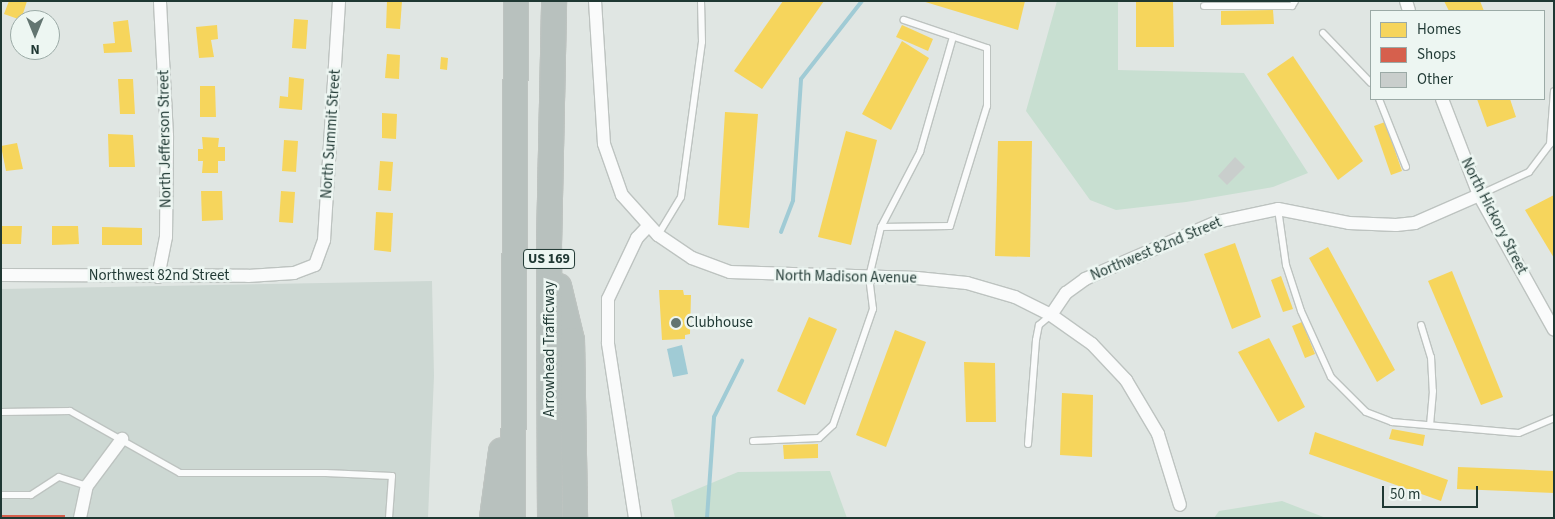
<!DOCTYPE html>
<style>
body{margin:0}
#map{position:relative;width:1555px;height:519px;overflow:hidden;background:#e0e6e3;font-family:"Source Sans 3",sans-serif}
div>[style]{position:absolute}
.built>*{inset:0;background:#cdd8d3}
.green>*{inset:0;background:#c8dfd1}
.water>*{inset:0;background:#a0cbd5}
.homes>*{inset:0;background:#f6d55c}
.shops>*{inset:0;background:#d6604d}
.stream>*{height:4px;margin:-2px;padding:0 2px;transform-origin:2px;border-radius:2px;background:#a0cbd5}
.building>*{inset:0;background:#c9cecc}
.roads{filter:drop-shadow(1px 0 #bdc3c0) drop-shadow(-1px 0 #bdc3c0) drop-shadow(0 1px #bdc3c0) drop-shadow(0 -1px #bdc3c0)}
.lane>*{height:6px;margin:-3px;padding:0 3px;transform-origin:3px;border-radius:3px;background:#fafbfb}
.street>*{height:12px;margin:-6px;padding:0 6px;transform-origin:6px;border-radius:6px;background:#fafbfb}
.highway>*{height:24px;margin:-12px;padding:0 12px;transform-origin:12px;border-radius:12px;background:#b8c1be}
.dots>*{width:14px;height:14px;translate:-50% -50%;box-sizing:border-box;border:2px solid #edf6f2;border-radius:50%}
span{translate:-50% -50%;white-space:nowrap;text-align:center;line-height:1.15;-webkit-text-stroke:5px #edf6f2;paint-order:stroke}
.shield-label span{padding:1px 4px;background:#edf6f2;border:1px solid;border-radius:4px;-webkit-text-stroke-width:0}
.shield-label{font-size:14px;color:#1f3833;font-weight:700}
.street-label{font-size:15px;color:#1f3833}
.poi-label{font-size:15px;color:#1f3833}
.left{translate:0 -50%;text-align:left}
.frame{position:absolute;inset:0;border:2px solid #1f3833;pointer-events:none}
.legend{position:absolute;left:1370px;top:10px;width:175px;height:90px;box-sizing:border-box;background:#edf6f2;border:1px solid #9baaa6;margin:0;padding:6px 9px;list-style:none;font-size:15px;color:#1f3833}
.legend li{display:flex;align-items:center;gap:10px;height:25px}
.legend b{width:25px;border:1px solid #9baaa6}
.north{position:absolute;left:10px;top:10px;width:50px;height:50px;box-sizing:border-box;background:#edf6f2;border:1px solid #9baaa6;border-radius:50%;rotate:180deg;font-size:14px;font-weight:700;line-height:20px;text-align:center;color:#1f3833}
.north::after{content:'';display:block;margin:auto;width:18px;height:22px;background:#637571;clip-path:polygon(50% 0,100% 100%,50% 72%,0 100%)}
.scale{position:absolute;left:1382px;top:486px;width:96px;height:22px;box-sizing:border-box;border:2px solid #1f3833;border-top:0;padding-left:6px;font-size:15px;line-height:18px;white-space:nowrap;color:#1f3833;-webkit-text-stroke:4px #edf6f2;paint-order:stroke}
</style>
<div id="map">
<div class="built">
<i style="clip-path:polygon(432px 281px,434px 376px,428px 518px,1px 518px,1px 289px)"></i>
</div>
<div class="green">
<i style="clip-path:polygon(1057px 1px,1118px 1px,1118px 70px,1244px 73px,1308px 173px,1273px 187px,1186px 202px,1116px 210px,1090px 200px,1026px 111px)"></i>
<i style="clip-path:polygon(830px 471px,847px 518px,675px 518px,671px 500px,738px 472px)"></i>
<i style="clip-path:polygon(1282px 501px,1326px 518px,1214px 518px,1219px 511px)"></i>
</div>
<div class="water">
<i style="clip-path:polygon(682px 345px,688px 374px,673px 377px,667px 349px)"></i>
</div>
<div class="homes">
<i style="clip-path:polygon(9px 1px,27px 1px,21px 20px,4px 14px)"></i>
<i style="clip-path:polygon(387px 1px,402px 1px,400px 29px,386px 28px)"></i>
<i style="clip-path:polygon(783px 1px,824px 1px,762px 89px,734px 71px)"></i>
<i style="clip-path:polygon(922px 1px,1025px 1px,1018px 30px)"></i>
<i style="clip-path:polygon(1136px 1px,1173px 1px,1174px 47px,1136px 47px)"></i>
<i style="clip-path:polygon(1444px 1px,1480px 1px,1484px 11px,1449px 11px)"></i>
<i style="clip-path:polygon(1273px 10px,1274px 24px,1221px 25px,1221px 11px)"></i>
<i style="clip-path:polygon(294px 19px,308px 20px,306px 49px,292px 48px)"></i>
<i style="clip-path:polygon(128px 20px,132px 52px,104px 53px,103px 44px,115px 43px,113px 22px)"></i>
<i style="clip-path:polygon(217px 25px,218px 39px,211px 40px,214px 57px,199px 58px,196px 27px)"></i>
<i style="clip-path:polygon(902px 25px,933px 39px,928px 51px,896px 37px)"></i>
<i style="clip-path:polygon(902px 41px,929px 58px,891px 130px,862px 114px)"></i>
<i style="clip-path:polygon(387px 54px,400px 55px,399px 79px,385px 78px)"></i>
<i style="clip-path:polygon(1293px 56px,1363px 161px,1338px 180px,1267px 74px)"></i>
<i style="clip-path:polygon(441px 57px,448px 58px,447px 70px,440px 69px)"></i>
<i style="clip-path:polygon(289px 77px,304px 79px,302px 110px,279px 108px,280px 96px,288px 97px)"></i>
<i style="clip-path:polygon(118px 79px,133px 79px,135px 114px,120px 114px)"></i>
<i style="clip-path:polygon(200px 86px,215px 86px,216px 117px,200px 117px)"></i>
<i style="clip-path:polygon(1477px 99px,1510px 99px,1516px 117px,1487px 127px)"></i>
<i style="clip-path:polygon(725px 112px,758px 114px,749px 228px,718px 225px)"></i>
<i style="clip-path:polygon(382px 113px,397px 114px,396px 139px,382px 138px)"></i>
<i style="clip-path:polygon(1385px 122px,1402px 171px,1391px 175px,1374px 126px)"></i>
<i style="clip-path:polygon(846px 131px,877px 140px,851px 245px,818px 237px)"></i>
<i style="clip-path:polygon(108px 134px,133px 135px,135px 167px,109px 167px)"></i>
<i style="clip-path:polygon(202px 137px,219px 138px,218px 147px,225px 147px,225px 161px,218px 161px,218px 173px,202px 173px,203px 161px,198px 161px,198px 149px,203px 149px)"></i>
<i style="clip-path:polygon(284px 140px,298px 141px,296px 172px,282px 171px)"></i>
<i style="clip-path:polygon(998px 141px,1032px 141px,1030px 257px,995px 256px)"></i>
<i style="clip-path:polygon(17px 143px,23px 169px,6px 171px,1px 146px)"></i>
<i style="clip-path:polygon(380px 161px,393px 162px,391px 191px,378px 190px)"></i>
<i style="clip-path:polygon(201px 191px,222px 191px,223px 220px,202px 221px)"></i>
<i style="clip-path:polygon(281px 191px,295px 192px,293px 223px,279px 222px)"></i>
<i style="clip-path:polygon(1554px 195px,1554px 258px,1525px 210px)"></i>
<i style="clip-path:polygon(376px 212px,393px 213px,391px 252px,374px 250px)"></i>
<i style="clip-path:polygon(1px 226px,22px 226px,21px 244px,1px 244px)"></i>
<i style="clip-path:polygon(52px 226px,78px 226px,79px 244px,52px 245px)"></i>
<i style="clip-path:polygon(102px 227px,142px 228px,142px 245px,102px 245px)"></i>
<i style="clip-path:polygon(1235px 243px,1261px 317px,1232px 329px,1204px 254px)"></i>
<i style="clip-path:polygon(1328px 247px,1395px 370px,1377px 382px,1309px 258px)"></i>
<i style="clip-path:polygon(1452px 271px,1503px 397px,1481px 405px,1428px 281px)"></i>
<i style="clip-path:polygon(1281px 276px,1293px 309px,1283px 312px,1271px 280px)"></i>
<i style="clip-path:polygon(659px 290px,683px 290px,684px 295px,691px 295px,690px 334px,685px 335px,685px 339px,662px 340px)"></i>
<i style="clip-path:polygon(809px 317px,837px 329px,805px 405px,777px 391px)"></i>
<i style="clip-path:polygon(1302px 322px,1315px 354px,1305px 358px,1292px 326px)"></i>
<i style="clip-path:polygon(895px 330px,926px 342px,886px 447px,856px 435px)"></i>
<i style="clip-path:polygon(1269px 338px,1305px 407px,1278px 422px,1238px 352px)"></i>
<i style="clip-path:polygon(964px 362px,995px 363px,996px 422px,966px 422px)"></i>
<i style="clip-path:polygon(1062px 393px,1093px 395px,1092px 457px,1060px 455px)"></i>
<i style="clip-path:polygon(1392px 429px,1425px 435px,1423px 446px,1389px 439px)"></i>
<i style="clip-path:polygon(1315px 432px,1448px 480px,1441px 501px,1309px 454px)"></i>
<i style="clip-path:polygon(818px 444px,818px 458px,784px 459px,783px 445px)"></i>
<i style="clip-path:polygon(1458px 467px,1554px 471px,1554px 493px,1457px 489px)"></i>
</div>
<div class="shops">
<i style="clip-path:polygon(1px 515px,65px 515px,65px 518px,1px 518px)"></i>
</div>
<div class="stream">
<i style="left:781px;top:232px;width:34px;rotate:-69deg"></i>
<i style="left:793px;top:200px;width:121px;rotate:-86.2deg"></i>
<i style="left:801px;top:79px;width:99px;rotate:-52deg"></i>
<i style="left:707px;top:518px;width:101px;rotate:-86deg"></i>
<i style="left:714px;top:417px;width:63px;rotate:-63.4deg"></i>
</div>
<div class="building">
<i style="clip-path:polygon(1235px 157px,1245px 167px,1227px 185px,1218px 176px)"></i>
</div>
<div class="roads">
<div class="lane">
<i style="left:1204px;top:6px;width:88px"></i>
<i style="left:1292px;top:6px;width:6px;rotate:-59deg"></i>
<i style="left:1323px;top:33px;width:69px;rotate:46.2deg"></i>
<i style="left:1379px;top:99px;width:73px;rotate:68.3deg"></i>
<i style="left:1479px;top:195px;width:55px;rotate:-24.7deg"></i>
<i style="left:1529px;top:172px;width:35px;rotate:-53deg"></i>
<i style="left:1550px;top:144px;width:53px;rotate:-85.7deg"></i>
<i style="left:1278px;top:209px;width:57px;rotate:81.9deg"></i>
<i style="left:1286px;top:265px;width:48px;rotate:71.9deg"></i>
<i style="left:1301px;top:311px;width:72px;rotate:65.6deg"></i>
<i style="left:1331px;top:377px;width:49px;rotate:45deg"></i>
<i style="left:1366px;top:412px;width:28px;rotate:21deg"></i>
<i style="left:1392px;top:422px;width:127px;rotate:5deg"></i>
<i style="left:1519px;top:433px;width:38px;rotate:-23deg"></i>
<i style="left:881px;top:227px;width:69px;rotate:-0.8deg"></i>
<i style="left:950px;top:226px;width:126px;rotate:-72.9deg"></i>
<i style="left:987px;top:106px;width:58px;rotate:-90deg"></i>
<i style="left:987px;top:48px;width:88px;rotate:-161.4deg"></i>
<i style="left:658px;top:235px;width:44px;rotate:-58.8deg"></i>
<i style="left:681px;top:197px;width:156px;rotate:-82.3deg"></i>
<i style="left:702px;top:42px;width:41px;rotate:-91.4deg"></i>
<i style="left:1421px;top:325px;width:34px;rotate:73deg"></i>
<i style="left:1431px;top:357px;width:34px;rotate:87deg"></i>
<i style="left:1433px;top:391px;width:34px;rotate:95deg"></i>
<i style="left:1px;top:412px;width:69px;rotate:-0.8deg"></i>
<i style="left:70px;top:411px;width:126px;rotate:29.4deg"></i>
<i style="left:180px;top:473px;width:146px"></i>
<i style="left:326px;top:473px;width:66px;rotate:2.6deg"></i>
<i style="left:392px;top:476px;width:42px;rotate:94.1deg"></i>
<i style="left:753px;top:441px;width:66px;rotate:-2.6deg"></i>
<i style="left:819px;top:438px;width:19px;rotate:-43deg"></i>
<i style="left:833px;top:425px;width:123px;rotate:-71deg"></i>
<i style="left:873px;top:309px;width:32px;rotate:-97deg"></i>
<i style="left:869px;top:277px;width:51px;rotate:-76.5deg"></i>
<i style="left:881px;top:227px;width:85px;rotate:-62.5deg"></i>
<i style="left:920px;top:152px;width:120px;rotate:-74deg"></i>
<i style="left:1028px;top:444px;width:104px;rotate:-85.6deg"></i>
<i style="left:1036px;top:340px;width:15px;rotate:-79deg"></i>
<i style="left:1039px;top:325px;width:16px;rotate:-40deg"></i>
<i style="left:1px;top:495px;width:30px"></i>
<i style="left:31px;top:495px;width:33px;rotate:-33deg"></i>
<i style="left:59px;top:477px;width:29px;rotate:18deg"></i>
</div>
<div class="street">
<i style="left:595px;top:1px;width:143px;rotate:86.4deg"></i>
<i style="left:604px;top:144px;width:54px;rotate:70.6deg"></i>
<i style="left:622px;top:195px;width:54px;rotate:48deg"></i>
<i style="left:658px;top:235px;width:41px;rotate:34.1deg"></i>
<i style="left:692px;top:258px;width:40px;rotate:20.2deg"></i>
<i style="left:730px;top:272px;width:187px;rotate:1.8deg"></i>
<i style="left:917px;top:278px;width:50px;rotate:5.7deg"></i>
<i style="left:967px;top:283px;width:50px;rotate:16.3deg"></i>
<i style="left:1015px;top:297px;width:40px;rotate:26.6deg"></i>
<i style="left:1051px;top:315px;width:50px;rotate:35.3deg"></i>
<i style="left:1092px;top:344px;width:50px;rotate:46.6deg"></i>
<i style="left:1126px;top:380px;width:63px;rotate:59.3deg"></i>
<i style="left:1158px;top:434px;width:74px;rotate:72.8deg"></i>
<i style="left:1406px;top:1px;width:10px;rotate:73deg"></i>
<i style="left:1442px;top:99px;width:103px;rotate:68.9deg"></i>
<i style="left:1479px;top:195px;width:154px;rotate:60.9deg"></i>
<i style="left:1px;top:275px;width:247px;rotate:0.2deg"></i>
<i style="left:248px;top:276px;width:46px;rotate:-3.7deg"></i>
<i style="left:294px;top:273px;width:22px;rotate:-21deg"></i>
<i style="left:315px;top:265px;width:27px;rotate:-70deg"></i>
<i style="left:324px;top:240px;width:239px;rotate:-86.4deg"></i>
<i style="left:158px;top:277px;width:41px;rotate:-78.7deg"></i>
<i style="left:166px;top:237px;width:101px;rotate:-89.4deg"></i>
<i style="left:167px;top:136px;width:135px;rotate:-93deg"></i>
<i style="left:1051px;top:315px;width:27px;rotate:-56deg"></i>
<i style="left:1066px;top:293px;width:24px;rotate:-36deg"></i>
<i style="left:1085px;top:279px;width:144px;rotate:-23.4deg"></i>
<i style="left:1217px;top:222px;width:62px;rotate:-12deg"></i>
<i style="left:1278px;top:209px;width:72px;rotate:11.2deg"></i>
<i style="left:1349px;top:223px;width:47px;rotate:2.4deg"></i>
<i style="left:1396px;top:225px;width:19px;rotate:-6deg"></i>
<i style="left:1415px;top:223px;width:70px;rotate:-23.6deg"></i>
<i style="left:80px;top:518px;width:33px;rotate:-78deg"></i>
<i style="left:87px;top:486px;width:59px;rotate:-53.3deg"></i>
<i style="left:635px;top:518px;width:177px;rotate:-98.8deg"></i>
<i style="left:608px;top:343px;width:44px;rotate:-90deg"></i>
<i style="left:608px;top:299px;width:68px;rotate:-64.6deg"></i>
<i style="left:637px;top:238px;width:16px;rotate:-47deg"></i>
</div>
<div class="highway">
<i style="left:559px;top:286px;width:56px;rotate:76.5deg"></i>
<i style="left:572px;top:340px;width:178px;rotate:89deg"></i>
<i style="left:492px;top:518px;width:68px;rotate:-82.3deg"></i>
<i style="left:513px;top:518px;width:517px;rotate:-89.67deg"></i>
<i style="left:550px;top:518px;width:272px;rotate:-90.2deg"></i>
<i style="left:549px;top:246px;width:245px;rotate:-88.8deg"></i>
</div>
</div>
<div class="dots">
<i style="left:676px;top:323px;background:#637571"></i>
</div>
<div class="shield-label">
<span style="left:549px;top:259px">US 169</span>
</div>
<div class="street-label">
<span style="left:331px;top:134px;rotate:-86deg">North Summit Street</span>
<span style="left:165px;top:139px;rotate:-91deg">North Jefferson Street</span>
<span style="left:1494px;top:216px;rotate:63deg">North Hickory Street</span>
<span style="left:1156px;top:249px;rotate:-23deg">Northwest 82nd Street</span>
<span style="left:159px;top:276px">Northwest 82nd Street</span>
<span style="left:846px;top:277px;rotate:1deg">North Madison Avenue</span>
<span style="left:550px;top:349px;rotate:-90deg">Arrowhead Trafficway</span>
</div>
<div class="poi-label">
<span class="left" style="left:686px;top:323px">Clubhouse</span>
</div>
<div class="frame"></div>
<ul class="legend">
<li><b style="height:14px;background:#f6d55c"></b>Homes</li>
<li><b style="height:14px;background:#d6604d"></b>Shops</li>
<li><b style="height:14px;background:#c9cecc"></b>Other</li>
</ul>
<div class="north">N</div>
<div class="scale">50 m</div>
</div>
